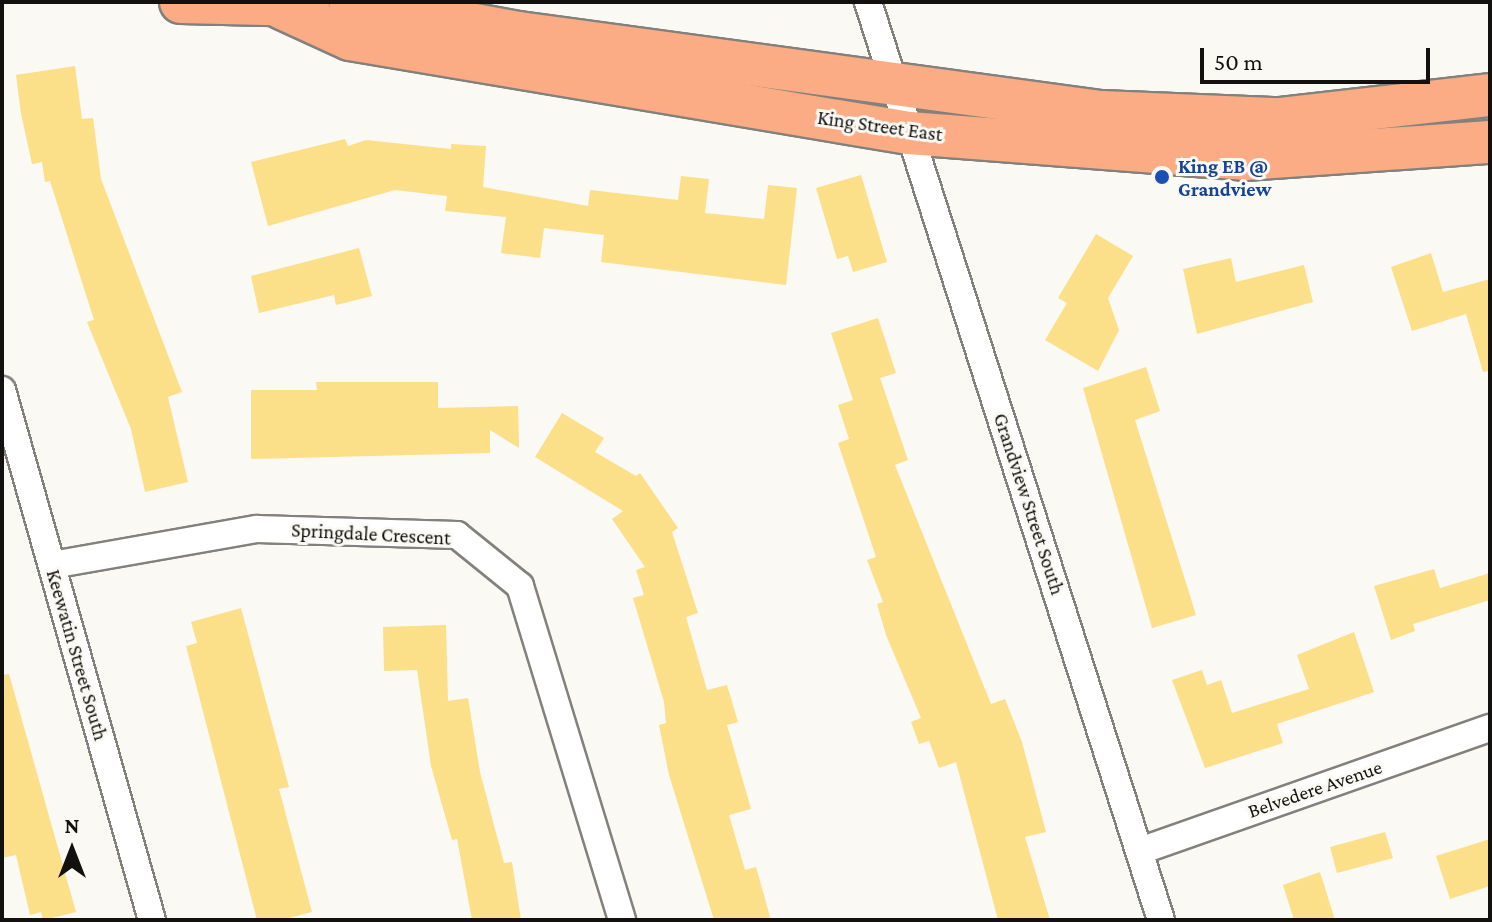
<!DOCTYPE html>
<style>
body{margin:0}
#map{position:relative;width:1492px;height:922px;overflow:hidden;background:#faf9f3;font-family:"Crimson Pro",serif}
div>[style]{position:absolute}
.building>*{inset:0;background:#fbdf89}
.roads{filter:drop-shadow(2px 0 #83817c) drop-shadow(-2px 0 #83817c) drop-shadow(0 2px #83817c) drop-shadow(0 -2px #83817c)}
.street>*{height:26px;margin:-13px;padding:0 13px;transform-origin:13px;border-radius:13px;background:#fff}
.primary>*{height:42px;margin:-21px;padding:0 21px;transform-origin:21px;border-radius:21px;background:#fbac85}
.dots>*{width:22px;height:22px;translate:-50% -50%;box-sizing:border-box;border:4px solid #faf9f3;border-radius:50%}
span{translate:-50% -50%;white-space:nowrap;text-align:center;line-height:1.15;-webkit-text-stroke:6px #faf9f3;paint-order:stroke}
.street-label{font-size:20px;color:#12110f}
.transit-label{font-size:20px;color:#164399;font-weight:700}
.left{translate:0 -50%;text-align:left}
.frame{position:absolute;inset:0;border:4px solid #12110f;pointer-events:none}
.north{position:absolute;left:32px;top:810px;width:80px;height:80px;-webkit-text-stroke:6px #faf9f3;paint-order:stroke;rotate:0deg;font-size:22px;font-weight:700;line-height:32px;text-align:center;color:#12110f}
.north::after{content:'';display:block;margin:auto;width:28px;height:36px;background:#12110f;clip-path:polygon(50% 0,100% 100%,50% 72%,0 100%)}
.scale{position:absolute;left:1200px;top:48px;width:230px;height:36px;box-sizing:border-box;border:4px solid #12110f;border-top:0;padding-left:10px;font-size:24px;line-height:28px;white-space:nowrap;color:#12110f;-webkit-text-stroke:6px #faf9f3;paint-order:stroke}
</style>
<div id="map">
<div class="building">
<i style="clip-path:polygon(75px 66px,82px 119px,93px 118px,101px 179px,182px 392px,168px 397px,188px 482px,145px 492px,131px 429px,87px 322px,94px 320px,50px 181px,45px 182px,42px 162px,32px 164px,21px 114px,16px 75px)"></i>
<i style="clip-path:polygon(345px 139px,348px 146px,366px 140px,451px 149px,451px 144px,486px 146px,483px 187px,588px 206px,590px 190px,678px 200px,681px 176px,709px 179px,705px 213px,764px 219px,768px 185px,797px 188px,786px 285px,601px 262px,604px 235px,544px 228px,540px 258px,501px 253px,506px 217px,445px 211px,447px 196px,395px 190px,268px 226px,251px 162px)"></i>
<i style="clip-path:polygon(861px 175px,887px 262px,853px 272px,848px 256px,837px 259px,816px 188px)"></i>
<i style="clip-path:polygon(1096px 234px,1133px 256px,1108px 298px,1119px 330px,1098px 371px,1045px 340px,1067px 303px,1058px 298px)"></i>
<i style="clip-path:polygon(359px 248px,372px 296px,336px 305px,334px 295px,259px 313px,251px 276px)"></i>
<i style="clip-path:polygon(1431px 253px,1443px 292px,1490px 279px,1490px 371px,1483px 372px,1466px 314px,1412px 331px,1391px 267px)"></i>
<i style="clip-path:polygon(1231px 258px,1236px 282px,1304px 265px,1313px 302px,1197px 334px,1183px 269px)"></i>
<i style="clip-path:polygon(878px 318px,896px 373px,880px 378px,908px 460px,895px 465px,991px 704px,1005px 699px,1022px 742px,1046px 832px,1025px 837px,1050px 920px,998px 920px,956px 762px,939px 768px,929px 741px,919px 744px,911px 722px,921px 718px,886px 635px,877px 604px,883px 602px,867px 560px,876px 557px,838px 443px,849px 439px,838px 405px,853px 400px,831px 333px)"></i>
<i style="clip-path:polygon(1146px 367px,1160px 411px,1135px 420px,1196px 615px,1152px 628px,1083px 388px)"></i>
<i style="clip-path:polygon(316px 382px,438px 382px,438px 408px,518px 406px,519px 448px,490px 430px,490px 453px,251px 459px,251px 390px,317px 390px)"></i>
<i style="clip-path:polygon(562px 413px,604px 438px,595px 452px,636px 476px,640px 473px,678px 528px,672px 532px,698px 613px,686px 617px,707px 690px,727px 685px,738px 722px,727px 725px,751px 809px,729px 815px,745px 870px,756px 867px,771px 920px,714px 920px,669px 775px,659px 725px,666px 723px,664px 702px,633px 598px,644px 595px,636px 570px,645px 567px,612px 519px,623px 511px,535px 457px)"></i>
<i style="clip-path:polygon(1434px 569px,1440px 588px,1490px 573px,1490px 600px,1413px 624px,1415px 631px,1391px 640px,1374px 586px)"></i>
<i style="clip-path:polygon(241px 608px,289px 787px,279px 789px,312px 912px,281px 920px,257px 920px,186px 646px,197px 643px,191px 622px)"></i>
<i style="clip-path:polygon(446px 625px,448px 701px,468px 698px,480px 772px,504px 863px,512px 862px,521px 920px,472px 920px,457px 839px,452px 840px,431px 766px,417px 670px,384px 671px,383px 627px)"></i>
<i style="clip-path:polygon(1354px 632px,1374px 692px,1277px 724px,1283px 743px,1205px 768px,1172px 680px,1202px 670px,1207px 685px,1221px 680px,1232px 713px,1309px 689px,1297px 655px)"></i>
<i style="clip-path:polygon(9px 674px,76px 912px,43px 920px,41px 912px,30px 915px,16px 855px,2px 858px,2px 675px)"></i>
<i style="clip-path:polygon(1385px 832px,1393px 858px,1337px 873px,1330px 847px)"></i>
<i style="clip-path:polygon(1490px 839px,1490px 886px,1450px 899px,1436px 856px)"></i>
<i style="clip-path:polygon(1320px 872px,1335px 920px,1294px 920px,1283px 885px)"></i>
</div>
<div class="roads">
<div class="street">
<i style="left:868px;top:2px;width:964px;rotate:72.3deg"></i>
<i style="left:2px;top:390px;width:551px;rotate:74.2deg"></i>
<i style="left:52px;top:565px;width:208px;rotate:-10deg"></i>
<i style="left:257px;top:529px;width:200px;rotate:1.7deg"></i>
<i style="left:457px;top:535px;width:81px;rotate:39deg"></i>
<i style="left:520px;top:586px;width:349px;rotate:73deg"></i>
<i style="left:1140px;top:851px;width:371px;rotate:-19.4deg"></i>
</div>
<div class="primary">
<i style="left:181px;top:2px;width:127px;rotate:1.4deg"></i>
<i style="left:350px;top:2px;width:172px;rotate:10.4deg"></i>
<i style="left:519px;top:33px;width:587px;rotate:7.73deg"></i>
<i style="left:1101px;top:112px;width:178px;rotate:2.3deg"></i>
<i style="left:1279px;top:119px;width:212px;rotate:-6.5deg"></i>
<i style="left:282px;top:8px;width:75px;rotate:24.5deg"></i>
<i style="left:350px;top:39px;width:567px;rotate:9.55deg"></i>
<i style="left:909px;top:133px;width:337px;rotate:4.4deg"></i>
<i style="left:1245px;top:159px;width:246px;rotate:-4deg"></i>
</div>
</div>
<div class="dots">
<i style="left:1162px;top:177px;background:#1a4fb4"></i>
</div>
<div class="street-label">
<span style="left:880px;top:126px;rotate:8deg">King Street East</span>
<span style="left:1029px;top:504px;rotate:72deg">Grandview Street South</span>
<span style="left:371px;top:534px;rotate:3deg">Springdale Crescent</span>
<span style="left:77px;top:655px;rotate:74deg">Keewatin Street South</span>
<span style="left:1315px;top:789px;rotate:-19deg">Belvedere Avenue</span>
</div>
<div class="transit-label">
<span class="left" style="left:1178px;top:178px">King EB @<br>Grandview</span>
</div>
<div class="frame"></div>
<div class="north">N</div>
<div class="scale">50 m</div>
</div>
